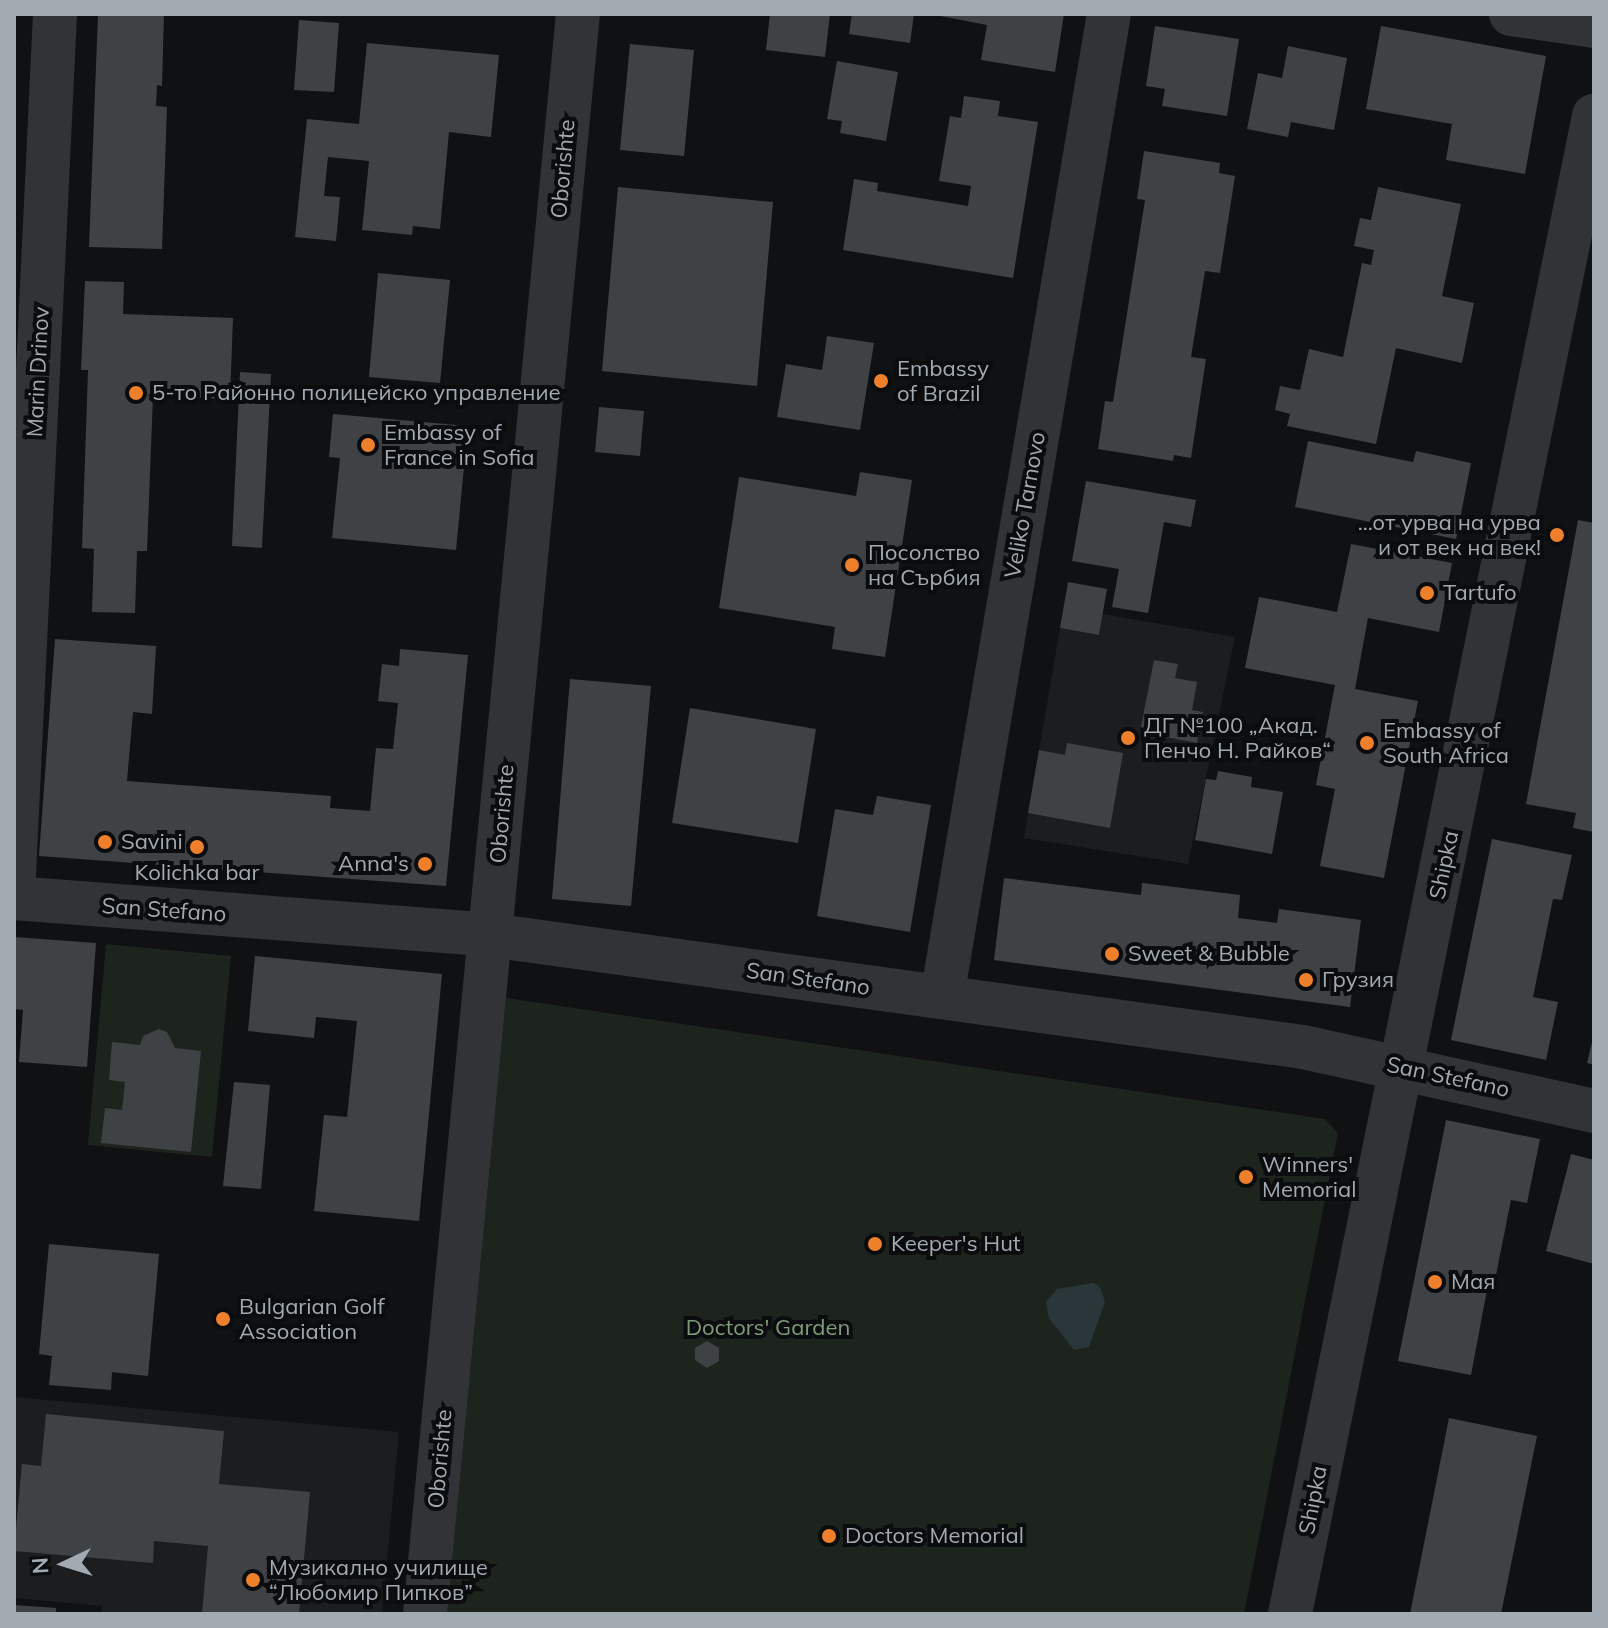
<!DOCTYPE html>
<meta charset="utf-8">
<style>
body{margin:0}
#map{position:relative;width:1608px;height:1628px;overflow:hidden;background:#101112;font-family:Mulish,sans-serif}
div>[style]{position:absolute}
.built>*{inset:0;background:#1c1d1f}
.green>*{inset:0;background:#1d241d}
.water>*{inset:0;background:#2a363a}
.building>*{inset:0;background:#3f4245}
.minor>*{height:44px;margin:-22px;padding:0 22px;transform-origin:22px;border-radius:22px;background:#313336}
.tertiary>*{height:44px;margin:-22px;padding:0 22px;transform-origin:22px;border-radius:22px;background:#313336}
.dots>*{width:22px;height:22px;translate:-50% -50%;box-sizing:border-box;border:4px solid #0b0c0d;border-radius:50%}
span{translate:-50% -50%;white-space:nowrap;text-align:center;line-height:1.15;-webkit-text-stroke:8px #0b0c0d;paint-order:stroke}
.street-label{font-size:22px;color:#a2abb2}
.poi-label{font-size:22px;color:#a2abb2}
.left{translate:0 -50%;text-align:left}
.right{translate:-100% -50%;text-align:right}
.park-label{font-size:22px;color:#7f9d79}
.frame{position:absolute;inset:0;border:16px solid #a2abb2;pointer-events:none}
.north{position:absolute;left:24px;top:1524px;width:80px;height:80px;-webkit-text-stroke:6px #0b0c0d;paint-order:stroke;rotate:266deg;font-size:22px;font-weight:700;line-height:32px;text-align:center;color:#a2abb2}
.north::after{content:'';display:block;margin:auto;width:28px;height:36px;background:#a2abb2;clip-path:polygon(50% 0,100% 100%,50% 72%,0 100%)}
</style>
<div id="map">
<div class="built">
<i style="clip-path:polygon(1103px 614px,1235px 637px,1188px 864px,1024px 838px,1060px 628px,1099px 635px)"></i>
<i style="clip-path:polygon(14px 1397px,399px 1432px,382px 1614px,102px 1614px,102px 1606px,14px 1598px)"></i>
</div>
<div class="green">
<i style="clip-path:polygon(106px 944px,231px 956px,212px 1157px,88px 1145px)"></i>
<i style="clip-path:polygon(506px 998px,1325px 1119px,1338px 1133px,1244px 1614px,447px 1614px)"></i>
</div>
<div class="water">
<i style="clip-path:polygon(1093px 1283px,1100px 1287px,1105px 1302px,1089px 1347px,1074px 1350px,1049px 1318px,1046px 1302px,1057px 1289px)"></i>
</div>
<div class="building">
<i style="clip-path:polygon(98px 14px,164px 14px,162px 86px,157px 85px,156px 106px,167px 107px,162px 249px,89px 247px)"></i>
<i style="clip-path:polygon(770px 14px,830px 14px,825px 57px,766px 50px)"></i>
<i style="clip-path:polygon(852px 14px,914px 14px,910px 43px,849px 34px)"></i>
<i style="clip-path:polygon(930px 14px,1064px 14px,1055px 72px,981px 60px,987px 25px)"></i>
<i style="clip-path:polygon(299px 20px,339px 23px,334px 92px,294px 90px)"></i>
<i style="clip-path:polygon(1155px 26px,1239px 39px,1227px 116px,1162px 106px,1165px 89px,1146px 86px)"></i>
<i style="clip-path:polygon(1381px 26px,1546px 56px,1525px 174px,1446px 160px,1452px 124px,1366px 109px)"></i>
<i style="clip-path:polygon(367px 43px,499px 55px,491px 137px,449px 132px,440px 229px,413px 226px,412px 235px,362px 230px,369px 161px,328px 157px,324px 196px,340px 197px,336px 241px,295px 237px,307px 119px,359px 124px)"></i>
<i style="clip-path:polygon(630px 44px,694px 50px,684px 156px,620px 150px)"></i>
<i style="clip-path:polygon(1288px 46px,1347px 58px,1334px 130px,1291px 122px,1288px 137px,1247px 129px,1258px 73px,1282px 78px)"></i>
<i style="clip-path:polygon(837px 61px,898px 72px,886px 141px,840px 133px,842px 121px,827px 119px)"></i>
<i style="clip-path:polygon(964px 96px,1000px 101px,998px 116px,1038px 122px,1013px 278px,843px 250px,854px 179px,878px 183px,877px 191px,968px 206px,971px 186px,939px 181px,950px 116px,961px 118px)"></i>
<i style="clip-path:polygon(1144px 151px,1220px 163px,1219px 173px,1235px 176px,1220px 273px,1205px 271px,1191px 357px,1206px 359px,1191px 458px,1174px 455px,1173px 461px,1098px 449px,1105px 401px,1113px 402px,1145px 200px,1137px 199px)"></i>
<i style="clip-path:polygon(618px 187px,773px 202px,757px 386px,602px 371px)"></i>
<i style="clip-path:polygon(1378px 187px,1461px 204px,1442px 296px,1474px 303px,1462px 363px,1396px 348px,1376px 444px,1287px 426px,1290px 414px,1275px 410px,1280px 386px,1300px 390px,1309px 349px,1343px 357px,1362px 263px,1371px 265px,1374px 250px,1354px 246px,1360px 218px,1371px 220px)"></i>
<i style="clip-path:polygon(378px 273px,450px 280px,440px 383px,369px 377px)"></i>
<i style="clip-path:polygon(85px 281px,124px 282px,123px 314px,233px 318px,230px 399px,153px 396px,147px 551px,137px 551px,135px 613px,92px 612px,94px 549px,82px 548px,88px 370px,81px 370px)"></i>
<i style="clip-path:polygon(827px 336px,874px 343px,860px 430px,777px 417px,786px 364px,822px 370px)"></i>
<i style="clip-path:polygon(240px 372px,271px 374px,262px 548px,232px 546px)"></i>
<i style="clip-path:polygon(599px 407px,644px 411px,640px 456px,595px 452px)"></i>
<i style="clip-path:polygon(333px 414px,468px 426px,456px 550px,332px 538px,340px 458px,329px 457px)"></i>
<i style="clip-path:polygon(1308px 441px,1413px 462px,1416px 451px,1471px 463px,1456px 539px,1295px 507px)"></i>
<i style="clip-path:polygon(860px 472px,912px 480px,885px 657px,832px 649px,835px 627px,719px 608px,739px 477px,856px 496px)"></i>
<i style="clip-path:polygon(1086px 481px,1196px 500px,1191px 527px,1164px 522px,1148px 613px,1112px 607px,1119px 569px,1072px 561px)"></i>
<i style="clip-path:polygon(1578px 520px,1594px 523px,1594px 832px,1573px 828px,1576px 813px,1526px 804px)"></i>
<i style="clip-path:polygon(1351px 544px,1452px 563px,1439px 632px,1368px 618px,1355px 689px,1418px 701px,1384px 878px,1320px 866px,1335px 789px,1316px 785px,1335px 685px,1245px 668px,1259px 597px,1337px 612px)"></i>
<i style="clip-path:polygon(1068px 582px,1107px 589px,1099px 635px,1060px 628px)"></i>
<i style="clip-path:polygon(55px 639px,156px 646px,152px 714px,133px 712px,127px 781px,331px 796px,330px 808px,370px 811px,376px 748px,393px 749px,398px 703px,378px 701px,382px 664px,399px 666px,400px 649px,468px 655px,446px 886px,39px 856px)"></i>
<i style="clip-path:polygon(1154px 660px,1178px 664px,1175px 678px,1197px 682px,1192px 710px,1203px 712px,1197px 743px,1140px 732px)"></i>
<i style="clip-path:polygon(570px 679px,651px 686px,631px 906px,552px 899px)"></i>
<i style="clip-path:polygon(690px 708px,816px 729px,798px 843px,672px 823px)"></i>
<i style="clip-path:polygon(1067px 743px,1123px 753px,1110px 828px,1028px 813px,1039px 750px,1065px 755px)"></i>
<i style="clip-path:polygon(1218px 771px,1252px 777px,1251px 787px,1283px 792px,1272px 854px,1195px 840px,1206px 779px,1216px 780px)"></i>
<i style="clip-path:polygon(877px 796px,931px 805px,910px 932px,817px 916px,835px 809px,873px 815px)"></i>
<i style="clip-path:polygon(1492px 839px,1572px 855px,1562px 900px,1553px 899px,1533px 997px,1558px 1002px,1546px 1060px,1451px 1040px)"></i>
<i style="clip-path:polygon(1004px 878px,1141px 895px,1142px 883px,1240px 895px,1238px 918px,1277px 923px,1279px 909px,1361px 920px,1350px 1007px,994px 960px)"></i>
<i style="clip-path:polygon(14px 937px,96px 943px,87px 1067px,19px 1062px,23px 1010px,14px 1009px)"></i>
<i style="clip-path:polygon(255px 956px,442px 974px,419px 1221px,314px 1211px,324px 1115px,347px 1117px,357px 1021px,316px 1017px,314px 1038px,248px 1031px)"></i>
<i style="clip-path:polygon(159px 1029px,167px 1032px,175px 1048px,201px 1051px,191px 1152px,101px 1143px,105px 1108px,122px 1110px,125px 1082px,109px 1080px,112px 1042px,140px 1045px,143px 1036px)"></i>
<i style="clip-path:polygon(1593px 1038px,1594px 1038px,1594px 1065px,1587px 1063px)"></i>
<i style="clip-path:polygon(234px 1082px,270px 1085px,261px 1189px,223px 1186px)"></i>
<i style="clip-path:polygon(1446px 1120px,1540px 1139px,1527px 1203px,1511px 1200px,1496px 1275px,1490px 1274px,1471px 1375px,1398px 1361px)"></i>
<i style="clip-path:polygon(1571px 1154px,1594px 1160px,1594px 1264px,1546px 1251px)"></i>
<i style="clip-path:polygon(870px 1239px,881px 1239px,881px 1250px,869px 1250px)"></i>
<i style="clip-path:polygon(49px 1244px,159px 1254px,148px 1376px,112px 1372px,111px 1390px,49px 1385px,52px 1356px,39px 1354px)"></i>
<i style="clip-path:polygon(707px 1341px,719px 1348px,719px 1361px,707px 1368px,695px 1360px,695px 1348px)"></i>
<i style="clip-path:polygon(46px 1414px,224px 1431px,219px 1484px,310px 1492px,299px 1614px,202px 1614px,208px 1546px,154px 1541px,153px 1563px,14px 1551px,22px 1464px,41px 1466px)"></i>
<i style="clip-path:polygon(1449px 1418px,1537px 1436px,1501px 1614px,1410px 1614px)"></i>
<i style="clip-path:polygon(14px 1605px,56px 1608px,56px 1614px,14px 1614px)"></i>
</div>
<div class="minor">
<i style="left:1511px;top:14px;width:84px;rotate:8.2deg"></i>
<i style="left:14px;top:874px;width:861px;rotate:-87.27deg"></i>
<i style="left:14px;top:898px;width:477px;rotate:4.4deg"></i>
<i style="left:490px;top:935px;width:821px;rotate:7.84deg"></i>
<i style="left:1303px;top:1047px;width:298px;rotate:12.4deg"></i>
<i style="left:942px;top:997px;width:997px;rotate:-80.36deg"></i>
</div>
<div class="tertiary">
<i style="left:425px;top:1614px;width:1607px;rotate:-84.54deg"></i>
<i style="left:1290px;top:1614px;width:1529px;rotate:-78.53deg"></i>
</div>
<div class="dots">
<i style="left:881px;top:381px;background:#ee802c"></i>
<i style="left:136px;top:393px;background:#ee802c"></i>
<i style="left:368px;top:445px;background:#ee802c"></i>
<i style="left:1557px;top:535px;background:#ee802c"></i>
<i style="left:852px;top:565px;background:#ee802c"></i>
<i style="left:1427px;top:593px;background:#ee802c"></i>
<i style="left:1128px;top:738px;background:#ee802c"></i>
<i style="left:1367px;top:743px;background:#ee802c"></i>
<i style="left:105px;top:842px;background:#ee802c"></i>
<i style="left:197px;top:847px;background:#ee802c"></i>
<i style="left:425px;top:864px;background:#ee802c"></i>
<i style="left:1112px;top:954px;background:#ee802c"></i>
<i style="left:1306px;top:980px;background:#ee802c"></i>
<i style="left:1246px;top:1177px;background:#ee802c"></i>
<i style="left:875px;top:1244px;background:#ee802c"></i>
<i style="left:1435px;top:1282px;background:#ee802c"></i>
<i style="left:223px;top:1319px;background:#ee802c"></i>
<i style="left:829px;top:1536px;background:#ee802c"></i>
<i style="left:253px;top:1580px;background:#ee802c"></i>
</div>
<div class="street-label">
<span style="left:563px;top:169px;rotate:-85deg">Oborishte</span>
<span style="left:38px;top:372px;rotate:-87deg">Marin Drinov</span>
<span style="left:1025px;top:505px;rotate:-80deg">Veliko Tarnovo</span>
<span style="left:502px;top:814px;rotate:-85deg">Oborishte</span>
<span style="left:1444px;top:865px;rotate:-78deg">Shipka</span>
<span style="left:164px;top:910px;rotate:4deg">San Stefano</span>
<span style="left:808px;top:979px;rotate:8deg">San Stefano</span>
<span style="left:1448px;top:1077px;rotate:12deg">San Stefano</span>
<span style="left:440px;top:1459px;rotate:-85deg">Oborishte</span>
<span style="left:1313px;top:1500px;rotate:-79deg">Shipka</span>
</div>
<div class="poi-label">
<span class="left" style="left:897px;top:381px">Embassy<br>of Brazil</span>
<span class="left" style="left:152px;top:393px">5-то Районно полицейско управление</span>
<span class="left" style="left:384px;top:445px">Embassy of<br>France in Sofia</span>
<span class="right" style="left:1541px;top:535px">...от урва на урва<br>и от век на век!</span>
<span class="left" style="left:868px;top:565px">Посолство<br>на Сърбия</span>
<span class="left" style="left:1443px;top:593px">Tartufo</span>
<span class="left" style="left:1144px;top:738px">ДГ №100 „Акад.<br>Пенчо Н. Райков“</span>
<span class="left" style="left:1383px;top:743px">Embassy of<br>South Africa</span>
<span class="left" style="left:121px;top:842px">Savini</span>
<span class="right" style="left:409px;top:864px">Anna's</span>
<span style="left:197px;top:873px">Kolichka bar</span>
<span class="left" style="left:1128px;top:954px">Sweet &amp; Bubble</span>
<span class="left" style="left:1322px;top:980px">Грузия</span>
<span class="left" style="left:1262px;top:1177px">Winners'<br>Memorial</span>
<span class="left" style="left:891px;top:1244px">Keeper's Hut</span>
<span class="left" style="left:1451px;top:1282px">Мая</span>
<span class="left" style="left:239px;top:1319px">Bulgarian Golf<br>Association</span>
<span class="left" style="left:845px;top:1536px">Doctors Memorial</span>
<span class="left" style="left:269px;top:1580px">Музикално училище<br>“Любомир Пипков”</span>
</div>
<div class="park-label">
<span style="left:768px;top:1328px">Doctors' Garden</span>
</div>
<div class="frame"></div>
<div class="north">N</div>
</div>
